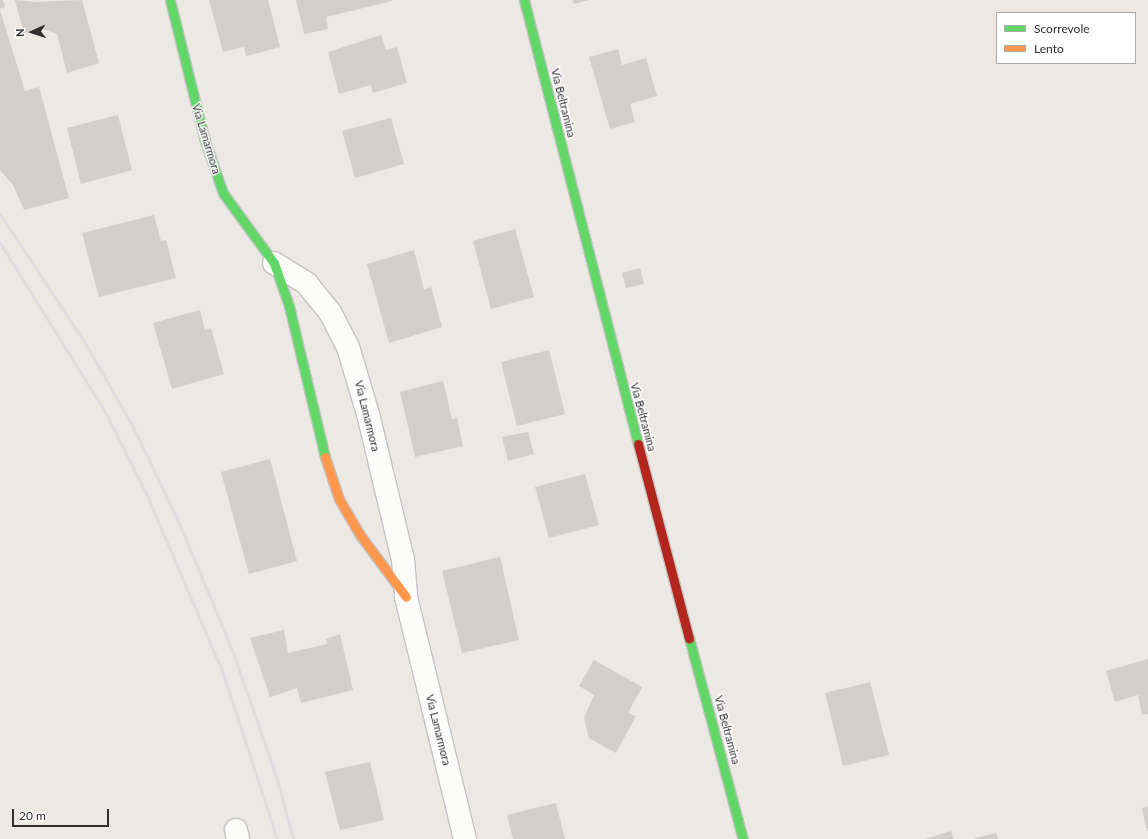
<!DOCTYPE html>
<style>
body{margin:0}
#map{position:relative;width:1148px;height:839px;overflow:hidden;background:#ece8e4;font-family:Lato,sans-serif}
div>[style]{position:absolute}
.building>*{inset:0;background:#d1cecb}
.roads{filter:drop-shadow(1px 0 #c5c4c5) drop-shadow(-1px 0 #c5c4c5) drop-shadow(0 1px #c5c4c5) drop-shadow(0 -1px #c5c4c5)}
.street>*{height:22px;margin:-11px;padding:0 11px;transform-origin:11px;border-radius:11px;background:#fcfcfb}
.fast>*{height:9px;margin:-4.5px;padding:0 4.5px;transform-origin:4.5px;border-radius:4.5px;background:#63d668}
.slow>*{height:9px;margin:-4.5px;padding:0 4.5px;transform-origin:4.5px;border-radius:4.5px;background:#ff974d}
.jam>*{height:9px;margin:-4.5px;padding:0 4.5px;transform-origin:4.5px;border-radius:4.5px;background:#b3261e}
.rail>*{height:3px;margin:-1.5px;padding:0 1.5px;transform-origin:1.5px;border-radius:1.5px;background:#dfdfe1}
span{translate:-50% -50%;white-space:nowrap;text-align:center;line-height:1.15;-webkit-text-stroke:3px #fff;paint-order:stroke}
.street-label{font-size:11px;color:#2e2e2e}
.legend{position:absolute;left:996px;top:12px;width:140px;height:52px;box-sizing:border-box;background:#fff;border:1px solid #ababab;margin:0;padding:5px 7px;list-style:none;font-size:12px;color:#2e2e2e}
.legend li{display:flex;align-items:center;gap:8px;height:20px}
.legend b{width:20px;border:1px solid #ababab}
.north{position:absolute;left:12px;top:12px;width:40px;height:40px;-webkit-text-stroke:3px #fff;paint-order:stroke;rotate:267deg;font-size:11px;font-weight:700;line-height:16px;text-align:center;color:#2e2e2e}
.north::after{content:'';display:block;margin:auto;width:14px;height:18px;background:#2e2e2e;clip-path:polygon(50% 0,100% 100%,50% 72%,0 100%)}
.scale{position:absolute;left:12px;top:809px;width:97px;height:18px;box-sizing:border-box;border:2px solid #2e2e2e;border-top:0;padding-left:5px;font-size:12px;line-height:14px;white-space:nowrap;color:#2e2e2e;-webkit-text-stroke:3px #fff;paint-order:stroke}
</style>
<div id="map">
<div class="building">
<i style="clip-path:polygon(0 0,3px 0,5px 7px,0 9px)"></i>
<i style="clip-path:polygon(15px 0,36px 2px,82px 0,99px 63px,67px 73px,57px 34px,43px 29px,24px 33px)"></i>
<i style="clip-path:polygon(209px 0,268px 0,280px 47px,246px 56px,244px 47px,223px 52px)"></i>
<i style="clip-path:polygon(296px 0,392px 0,392px 1px,326px 17px,328px 29px,304px 34px)"></i>
<i style="clip-path:polygon(573px 0,589px 0,574px 4px)"></i>
<i style="clip-path:polygon(0 10px,25px 91px,39px 87px,69px 198px,24px 210px,13px 185px,0 170px)"></i>
<i style="clip-path:polygon(381px 35px,386px 50px,397px 47px,407px 83px,373px 93px,371px 85px,339px 94px,328px 52px)"></i>
<i style="clip-path:polygon(618px 49px,622px 65px,646px 58px,657px 96px,630px 104px,635px 122px,610px 129px,589px 57px)"></i>
<i style="clip-path:polygon(118px 115px,132px 170px,81px 184px,67px 128px)"></i>
<i style="clip-path:polygon(391px 118px,404px 164px,355px 178px,342px 131px)"></i>
<i style="clip-path:polygon(154px 215px,161px 241px,166px 240px,176px 278px,99px 297px,82px 233px)"></i>
<i style="clip-path:polygon(515px 229px,534px 297px,491px 309px,473px 241px)"></i>
<i style="clip-path:polygon(414px 250px,424px 290px,431px 287px,442px 327px,389px 343px,367px 264px)"></i>
<i style="clip-path:polygon(640px 268px,644px 284px,626px 288px,622px 273px)"></i>
<i style="clip-path:polygon(200px 310px,205px 330px,211px 328px,224px 374px,172px 389px,153px 323px)"></i>
<i style="clip-path:polygon(549px 350px,565px 414px,517px 426px,501px 362px)"></i>
<i style="clip-path:polygon(443px 381px,452px 419px,457px 418px,463px 446px,415px 457px,400px 392px)"></i>
<i style="clip-path:polygon(528px 432px,534px 454px,508px 461px,502px 437px)"></i>
<i style="clip-path:polygon(270px 459px,297px 561px,249px 574px,221px 472px)"></i>
<i style="clip-path:polygon(585px 474px,599px 525px,549px 538px,535px 487px)"></i>
<i style="clip-path:polygon(500px 557px,519px 640px,462px 653px,442px 571px)"></i>
<i style="clip-path:polygon(284px 630px,288px 653px,327px 644px,326px 639px,340px 634px,353px 690px,301px 703px,297px 688px,270px 697px,250px 638px)"></i>
<i style="clip-path:polygon(1148px 659px,1148px 714px,1142px 715px,1138px 695px,1115px 702px,1106px 671px)"></i>
<i style="clip-path:polygon(594px 660px,642px 687px,628px 713px,636px 716px,616px 753px,589px 738px,584px 718px,594px 695px,579px 686px)"></i>
<i style="clip-path:polygon(870px 682px,889px 755px,843px 766px,825px 693px)"></i>
<i style="clip-path:polygon(370px 762px,384px 820px,340px 830px,325px 772px)"></i>
<i style="clip-path:polygon(556px 803px,565px 839px,513px 839px,507px 815px)"></i>
<i style="clip-path:polygon(1148px 806px,1148px 831px,1147px 831px,1142px 808px)"></i>
<i style="clip-path:polygon(951px 831px,954px 839px,925px 839px)"></i>
<i style="clip-path:polygon(996px 833px,998px 839px,976px 839px,975px 838px)"></i>
</div>
<div class="roads">
<div class="street">
<i style="left:274px;top:263px;width:39px;rotate:32deg"></i>
<i style="left:307px;top:284px;width:38px;rotate:51deg"></i>
<i style="left:331px;top:314px;width:37px;rotate:63deg"></i>
<i style="left:348px;top:347px;width:70px;rotate:73.4deg"></i>
<i style="left:368px;top:414px;width:150px;rotate:76.5deg"></i>
<i style="left:403px;top:560px;width:37px;rotate:85deg"></i>
<i style="left:406px;top:597px;width:249px;rotate:76.3deg"></i>
<i style="left:236px;top:830px;width:9px;rotate:77deg"></i>
</div>
<div class="fast">
<i style="left:170px;top:0;width:145px;rotate:76.1deg"></i>
<i style="left:205px;top:141px;width:55px;rotate:70.9deg"></i>
<i style="left:223px;top:193px;width:87px;rotate:53.9deg"></i>
<i style="left:274px;top:263px;width:46px;rotate:70.8deg"></i>
<i style="left:289px;top:306px;width:155px;rotate:76.6deg"></i>
<i style="left:524px;top:0;width:458px;rotate:75.6deg"></i>
<i style="left:689px;top:638px;width:208px;rotate:75deg"></i>
</div>
<div class="slow">
<i style="left:325px;top:457px;width:44px;rotate:71.6deg"></i>
<i style="left:339px;top:499px;width:42px;rotate:59.7deg"></i>
<i style="left:360px;top:535px;width:77px;rotate:53.4deg"></i>
</div>
<div class="jam">
<i style="left:638px;top:444px;width:201px;rotate:75.3deg"></i>
</div>
</div>
<div class="rail">
<i style="left:0;top:214px;width:158px;rotate:56.6deg"></i>
<i style="left:87px;top:346px;width:93px;rotate:60.4deg"></i>
<i style="left:133px;top:427px;width:106px;rotate:64.4deg"></i>
<i style="left:179px;top:523px;width:138px;rotate:67.3deg"></i>
<i style="left:232px;top:650px;width:133px;rotate:70.8deg"></i>
<i style="left:276px;top:776px;width:65px;rotate:74.9deg"></i>
<i style="left:0;top:243px;width:199px;rotate:58.1deg"></i>
<i style="left:105px;top:412px;width:91px;rotate:63.2deg"></i>
<i style="left:146px;top:493px;width:194px;rotate:66.9deg"></i>
<i style="left:222px;top:671px;width:177px;rotate:71.9deg"></i>
</div>
<div class="street-label">
<span style="left:563px;top:103px;rotate:76deg">Via Beltramina</span>
<span style="left:206px;top:139px;rotate:73deg">Via Lamarmora</span>
<span style="left:367px;top:416px;rotate:76deg">Via Lamarmora</span>
<span style="left:643px;top:417px;rotate:75deg">Via Beltramina</span>
<span style="left:438px;top:730px;rotate:76deg">Via Lamarmora</span>
<span style="left:727px;top:730px;rotate:75deg">Via Beltramina</span>
</div>
<ul class="legend">
<li><b style="height:5px;background:#63d668"></b>Scorrevole</li>
<li><b style="height:5px;background:#ff974d"></b>Lento</li>
</ul>
<div class="north">N</div>
<div class="scale">20 m</div>
</div>
